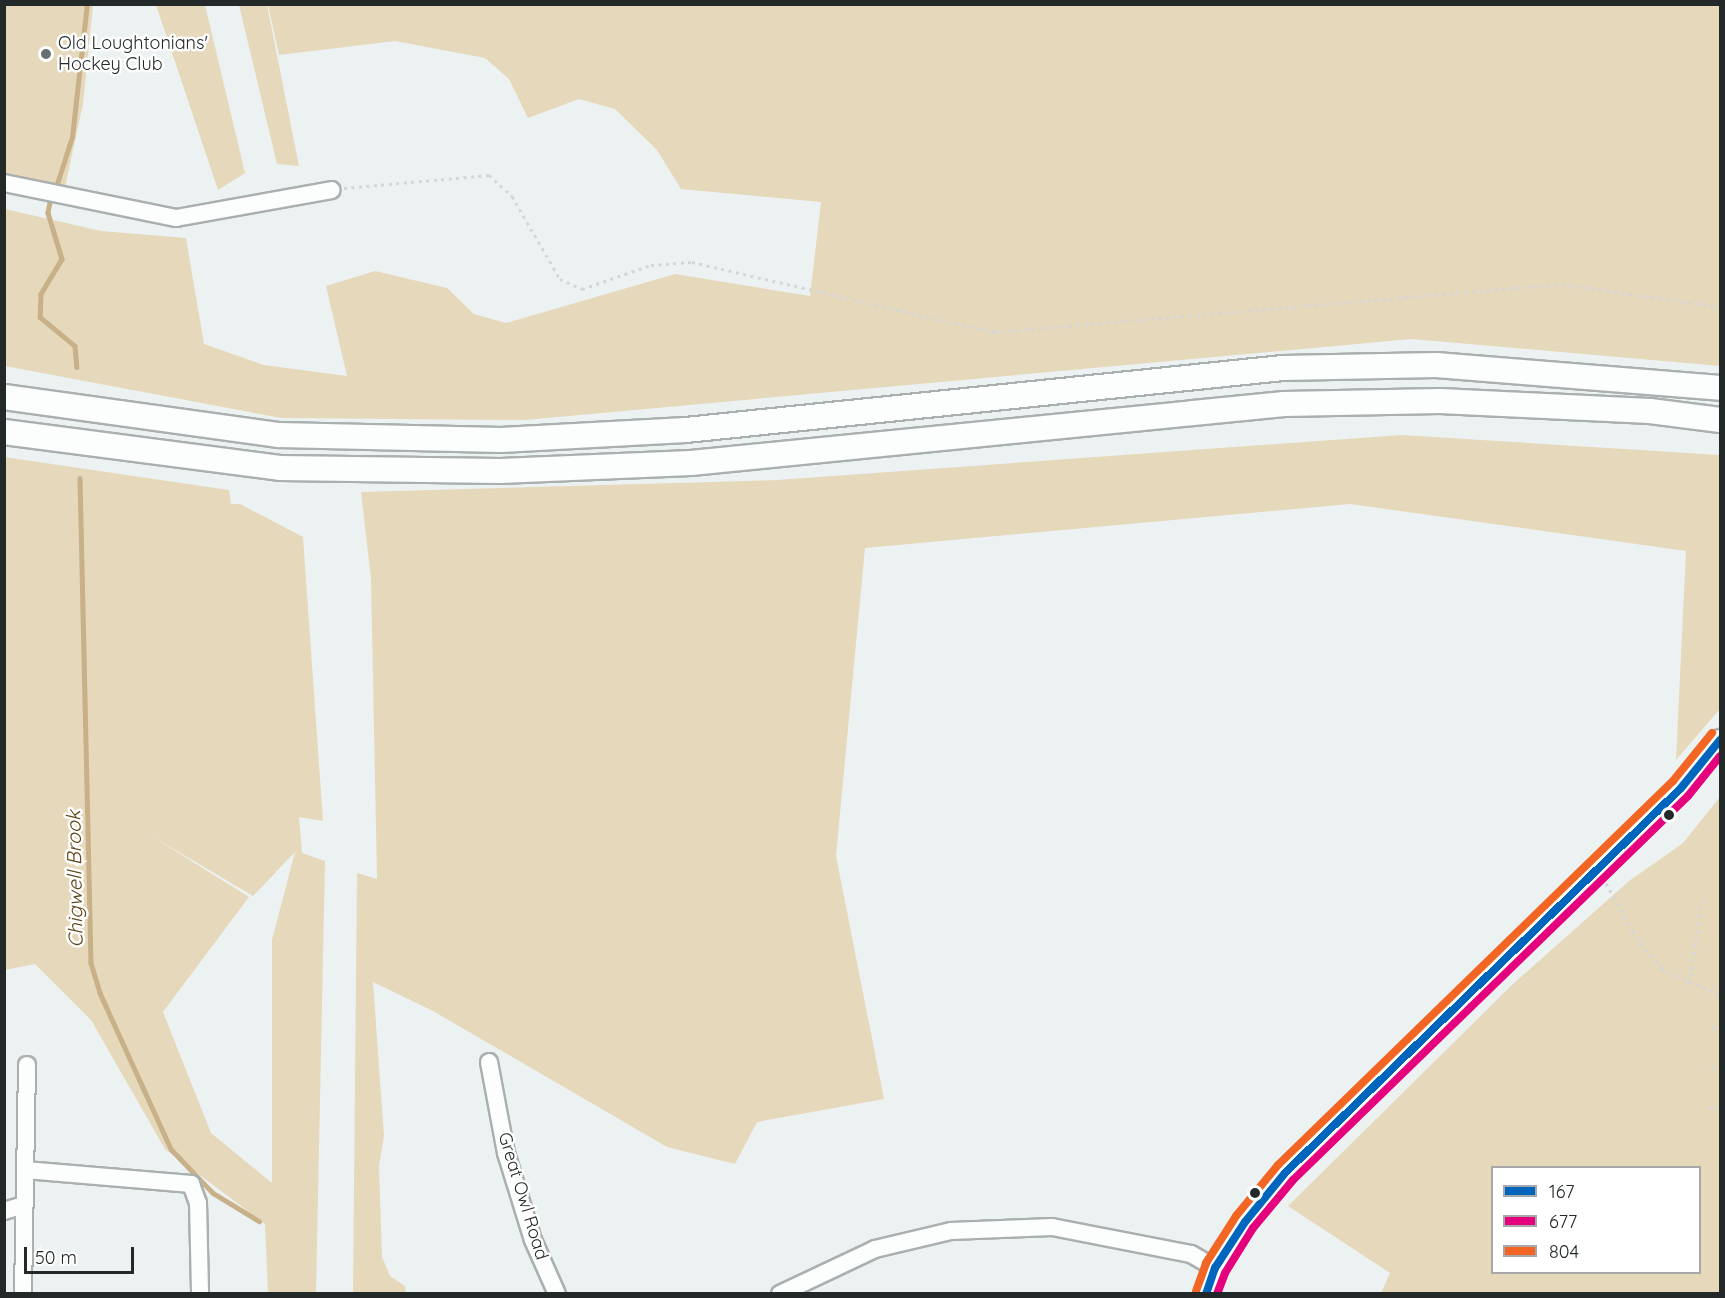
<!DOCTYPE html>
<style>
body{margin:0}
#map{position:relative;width:1725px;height:1298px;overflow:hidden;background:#ecf2f2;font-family:Quicksand,sans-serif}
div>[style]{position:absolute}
.green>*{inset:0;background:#e6d8bb}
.stream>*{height:4.5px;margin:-2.25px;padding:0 2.25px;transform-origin:2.25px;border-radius:2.25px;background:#c8b188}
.path>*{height:3px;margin-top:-1.5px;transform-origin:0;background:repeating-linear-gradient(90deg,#d4d6d7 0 3px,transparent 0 7.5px)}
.roads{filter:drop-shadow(2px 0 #aaafaf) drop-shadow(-2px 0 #aaafaf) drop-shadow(0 2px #aaafaf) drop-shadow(0 -2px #aaafaf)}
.minor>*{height:16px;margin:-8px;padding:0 8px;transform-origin:8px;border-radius:8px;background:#fcfdfd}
.major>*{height:21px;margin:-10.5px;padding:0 10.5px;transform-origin:10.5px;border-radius:10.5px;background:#fcfdfd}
.highway>*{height:24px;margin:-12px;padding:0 12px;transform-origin:12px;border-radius:12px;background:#fcfdfd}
.bus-1>*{height:8px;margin:-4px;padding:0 4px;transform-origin:4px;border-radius:4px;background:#0065bd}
.bus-2>*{height:8px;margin:-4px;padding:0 4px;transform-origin:4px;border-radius:4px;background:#e5007d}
.bus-3>*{height:8px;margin:-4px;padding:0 4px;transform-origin:4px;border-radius:4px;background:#f26522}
.dots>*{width:16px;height:16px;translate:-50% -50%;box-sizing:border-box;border:3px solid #fff;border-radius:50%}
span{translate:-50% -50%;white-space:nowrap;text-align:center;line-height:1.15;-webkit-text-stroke:5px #fff;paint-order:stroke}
.poi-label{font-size:18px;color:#232829}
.left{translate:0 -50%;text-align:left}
.street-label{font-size:18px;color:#232829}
.water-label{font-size:20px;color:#5f4618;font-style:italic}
.frame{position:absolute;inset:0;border:6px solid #232829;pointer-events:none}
.legend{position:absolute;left:1491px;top:1166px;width:210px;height:108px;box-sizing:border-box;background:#fff;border:2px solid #a7a9a9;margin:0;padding:8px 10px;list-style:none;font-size:18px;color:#232829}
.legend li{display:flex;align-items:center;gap:12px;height:30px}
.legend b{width:30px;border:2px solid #a7a9a9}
.scale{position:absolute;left:24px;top:1247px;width:110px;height:27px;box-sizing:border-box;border:3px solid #232829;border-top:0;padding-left:8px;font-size:18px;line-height:21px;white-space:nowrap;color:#232829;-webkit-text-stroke:4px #fff;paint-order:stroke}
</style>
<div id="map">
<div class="green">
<i style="clip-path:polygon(4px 5px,93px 5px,83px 104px,64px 192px,5px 179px)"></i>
<i style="clip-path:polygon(156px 5px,205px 5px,245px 173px,218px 190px)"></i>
<i style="clip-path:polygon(239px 5px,267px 5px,299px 166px,277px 164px)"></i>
<i style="clip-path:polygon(268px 5px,1720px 5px,1720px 366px,1411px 339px,525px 420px,281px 418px,5px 366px,5px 209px,101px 231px,186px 238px,204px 344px,264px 365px,347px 376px,326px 286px,375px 271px,447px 288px,474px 314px,506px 323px,675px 274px,810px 296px,821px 202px,681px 189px,657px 150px,615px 109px,579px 99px,528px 118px,509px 79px,485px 58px,395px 41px,279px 55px)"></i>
<i style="clip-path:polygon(1402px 435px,1720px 455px,1720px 709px,1676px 760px,1686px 551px,1350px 504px,865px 548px,836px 856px,884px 1099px,757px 1122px,735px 1164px,667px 1147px,433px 1011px,373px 982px,384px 1136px,379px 1166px,382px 1257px,390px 1276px,405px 1286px,406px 1293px,353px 1293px,357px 873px,377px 879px,371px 579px,361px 492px,777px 480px)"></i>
<i style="clip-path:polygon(evenodd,4px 457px,229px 490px,231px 504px,240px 504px,303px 537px,323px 821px,299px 817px,302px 853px,325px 861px,316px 1293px,268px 1293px,265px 1224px,165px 1149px,91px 1020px,35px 964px,5px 970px,4px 457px,150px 835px,253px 896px,295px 852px,272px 940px,272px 1183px,211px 1133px,163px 1012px,249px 897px,150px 835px)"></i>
<i style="clip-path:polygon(evenodd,1720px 797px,1720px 1293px,1381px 1293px,1390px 1273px,1288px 1206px,1514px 983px,1629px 881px,1683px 843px,1720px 797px,1492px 1168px,1700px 1168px,1700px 1272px,1492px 1272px,1492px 1168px)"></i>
</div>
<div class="stream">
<i style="left:55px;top:190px;width:56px;rotate:-72.2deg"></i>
<i style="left:72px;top:137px;width:134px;rotate:-83.6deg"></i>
<i style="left:51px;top:197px;width:16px;rotate:101deg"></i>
<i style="left:48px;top:213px;width:48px;rotate:73.1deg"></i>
<i style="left:62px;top:259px;width:41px;rotate:121deg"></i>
<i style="left:41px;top:294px;width:23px;rotate:92deg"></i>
<i style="left:40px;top:317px;width:45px;rotate:39.6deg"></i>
<i style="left:75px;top:346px;width:21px;rotate:85deg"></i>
<i style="left:80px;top:478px;width:485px;rotate:88.7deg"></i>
<i style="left:91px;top:963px;width:31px;rotate:73deg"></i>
<i style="left:100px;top:993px;width:171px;rotate:65.5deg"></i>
<i style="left:171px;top:1149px;width:61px;rotate:46.3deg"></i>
<i style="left:213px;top:1193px;width:54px;rotate:31.3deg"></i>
</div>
<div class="path">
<i style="left:344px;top:188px;width:146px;rotate:-5.1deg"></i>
<i style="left:489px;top:175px;width:31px;rotate:42deg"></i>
<i style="left:512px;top:196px;width:96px;rotate:60deg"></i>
<i style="left:560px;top:279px;width:24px;rotate:24deg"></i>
<i style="left:582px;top:289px;width:73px;rotate:-19.2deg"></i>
<i style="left:651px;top:265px;width:41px;rotate:-4.2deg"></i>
<i style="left:692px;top:262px;width:310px;rotate:13.1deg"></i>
<i style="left:994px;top:332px;width:570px;rotate:-4.83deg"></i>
<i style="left:1562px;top:284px;width:160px;rotate:8.3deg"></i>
<i style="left:1606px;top:883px;width:55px;rotate:61.6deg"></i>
<i style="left:1632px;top:931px;width:48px;rotate:51.7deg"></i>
<i style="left:1662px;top:969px;width:64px;rotate:24.1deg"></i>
<i style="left:1689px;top:984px;width:85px;rotate:-81.2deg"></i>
<i style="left:1712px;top:1027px;width:8px;rotate:7deg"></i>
<i style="left:1711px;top:1068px;width:9px;rotate:6deg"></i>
<i style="left:1710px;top:1107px;width:10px;rotate:6deg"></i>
</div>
<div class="roads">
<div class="minor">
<i style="left:4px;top:183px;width:176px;rotate:11.5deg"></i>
<i style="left:176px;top:218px;width:158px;rotate:-10.2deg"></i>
<i style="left:489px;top:1062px;width:93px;rotate:79.4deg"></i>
<i style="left:506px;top:1153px;width:91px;rotate:72.8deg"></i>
<i style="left:533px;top:1240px;width:59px;rotate:66deg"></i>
<i style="left:25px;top:1170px;width:167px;rotate:4.8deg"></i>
<i style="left:191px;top:1184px;width:20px;rotate:70deg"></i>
<i style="left:198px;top:1203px;width:91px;rotate:88.7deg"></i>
<i style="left:4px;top:1211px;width:21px;rotate:-17deg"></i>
<i style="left:23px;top:1294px;width:229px;rotate:-89deg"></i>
<i style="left:780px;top:1294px;width:105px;rotate:-25.3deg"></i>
<i style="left:875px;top:1249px;width:78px;rotate:-13.3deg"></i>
<i style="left:951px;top:1231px;width:101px;rotate:-2.3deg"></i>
<i style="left:1052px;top:1227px;width:142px;rotate:11deg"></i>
<i style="left:1191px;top:1254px;width:28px;rotate:30deg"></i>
</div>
<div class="major">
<i style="left:1206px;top:1294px;width:28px;rotate:-71deg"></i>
<i style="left:1215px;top:1268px;width:55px;rotate:-56.9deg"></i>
<i style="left:1245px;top:1222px;width:63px;rotate:-50.8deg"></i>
<i style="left:1285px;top:1173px;width:552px;rotate:-44.19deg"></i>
<i style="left:1681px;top:788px;width:62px;rotate:-50.9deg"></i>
</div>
<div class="highway">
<i style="left:4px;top:397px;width:278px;rotate:7.9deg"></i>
<i style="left:279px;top:435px;width:222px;rotate:1.3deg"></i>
<i style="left:501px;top:440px;width:185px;rotate:-3.1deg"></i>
<i style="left:686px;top:430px;width:600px;rotate:-5.93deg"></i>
<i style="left:1283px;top:368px;width:153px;rotate:-1.1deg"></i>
<i style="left:1436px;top:365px;width:285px;rotate:4.6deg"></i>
<i style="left:4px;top:432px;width:278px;rotate:7.4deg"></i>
<i style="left:280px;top:468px;width:220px;rotate:0.8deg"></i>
<i style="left:500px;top:471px;width:191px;rotate:-2.4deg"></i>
<i style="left:691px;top:463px;width:596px;rotate:-5.68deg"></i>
<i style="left:1284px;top:404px;width:156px;rotate:-1.1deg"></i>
<i style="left:1440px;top:401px;width:210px;rotate:2.7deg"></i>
<i style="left:1650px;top:411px;width:71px;rotate:7.3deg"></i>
</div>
</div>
<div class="bus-1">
<i style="left:1206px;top:1294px;width:28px;rotate:-71deg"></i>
<i style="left:1215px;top:1268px;width:55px;rotate:-56.9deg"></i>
<i style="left:1245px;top:1222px;width:63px;rotate:-50.8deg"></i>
<i style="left:1285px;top:1173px;width:552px;rotate:-44.19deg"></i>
<i style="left:1681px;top:788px;width:62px;rotate:-50.9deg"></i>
</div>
<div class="bus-2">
<i style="left:1217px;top:1294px;width:22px;rotate:-69deg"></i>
<i style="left:1225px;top:1273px;width:53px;rotate:-58.1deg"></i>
<i style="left:1253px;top:1228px;width:62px;rotate:-50.2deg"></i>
<i style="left:1293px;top:1180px;width:551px;rotate:-44.19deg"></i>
<i style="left:1688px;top:796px;width:51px;rotate:-51.3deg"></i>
</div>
<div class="bus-3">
<i style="left:1196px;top:1291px;width:30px;rotate:-70deg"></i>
<i style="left:1206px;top:1263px;width:56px;rotate:-57.4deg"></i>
<i style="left:1236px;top:1216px;width:66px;rotate:-50.5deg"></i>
<i style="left:1278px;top:1165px;width:551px;rotate:-44.19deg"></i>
<i style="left:1673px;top:781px;width:62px;rotate:-50.9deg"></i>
</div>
<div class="dots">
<i style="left:46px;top:54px;background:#696f6f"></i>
<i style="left:1669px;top:815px;background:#232829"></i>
<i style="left:1255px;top:1193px;background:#232829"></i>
</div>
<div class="poi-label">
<span class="left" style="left:58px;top:54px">Old Loughtonians'<br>Hockey Club</span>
</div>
<div class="street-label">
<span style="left:523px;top:1196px;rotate:73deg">Great Owl Road</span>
</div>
<div class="water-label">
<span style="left:74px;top:879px;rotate:-91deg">Chigwell Brook</span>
</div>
<div class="frame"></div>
<ul class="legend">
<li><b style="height:8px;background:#0065bd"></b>167</li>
<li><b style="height:8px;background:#e5007d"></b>677</li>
<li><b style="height:8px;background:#f26522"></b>804</li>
</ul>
<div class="scale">50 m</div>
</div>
